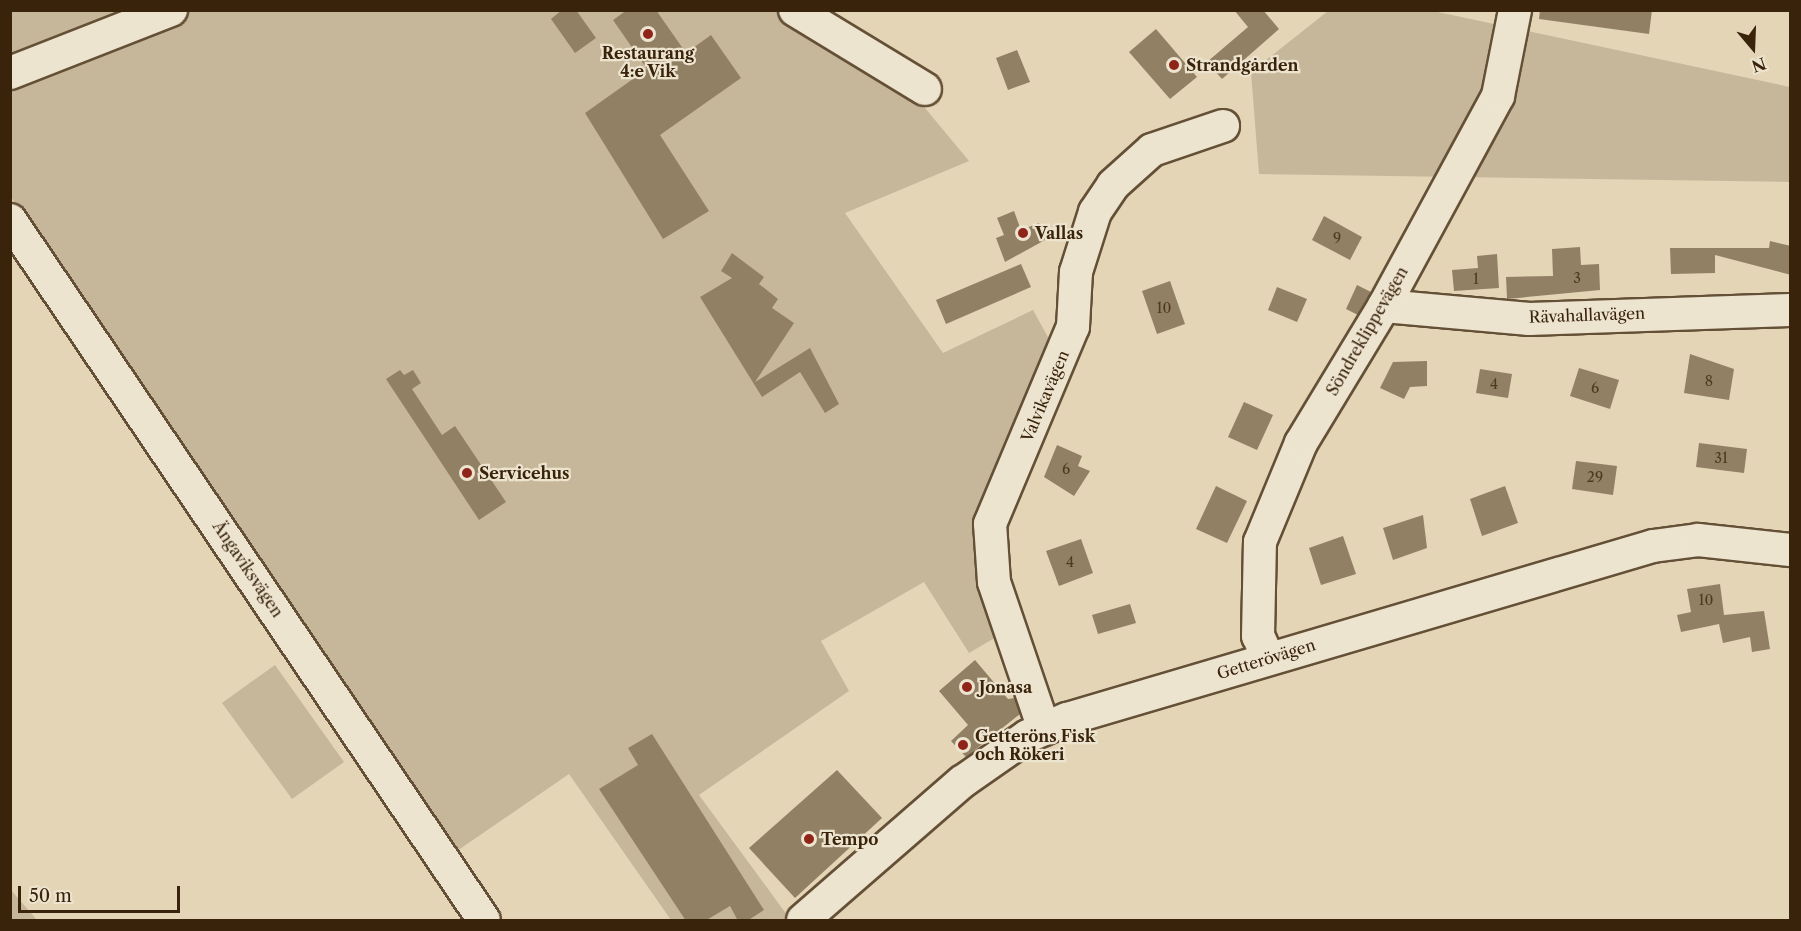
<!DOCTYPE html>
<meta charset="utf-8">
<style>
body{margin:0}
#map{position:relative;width:1801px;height:931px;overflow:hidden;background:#e4d5b7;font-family:"Libre Caslon Text",serif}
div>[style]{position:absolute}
.green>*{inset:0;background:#c7b79a}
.building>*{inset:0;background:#928064}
.roads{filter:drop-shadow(2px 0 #645036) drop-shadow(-2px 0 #645036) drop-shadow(0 2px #645036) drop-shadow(0 -2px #645036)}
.minor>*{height:32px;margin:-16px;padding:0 16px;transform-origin:16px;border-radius:16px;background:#ede4d0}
.dots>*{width:16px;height:16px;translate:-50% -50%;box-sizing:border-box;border:3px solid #ede4d0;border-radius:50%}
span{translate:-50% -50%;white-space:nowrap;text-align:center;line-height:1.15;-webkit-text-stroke:4.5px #ede4d0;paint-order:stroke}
.number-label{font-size:14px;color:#4f3a21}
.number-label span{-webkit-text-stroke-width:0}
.poi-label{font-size:16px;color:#39230b;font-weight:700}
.left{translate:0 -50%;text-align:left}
.street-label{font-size:16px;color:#39230b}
.frame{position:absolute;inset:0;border:12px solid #39230b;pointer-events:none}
.north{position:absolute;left:1723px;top:18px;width:60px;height:60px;-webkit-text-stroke:4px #ede4d0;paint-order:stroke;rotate:161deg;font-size:16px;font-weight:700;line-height:24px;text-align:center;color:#39230b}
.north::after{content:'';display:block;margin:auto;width:21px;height:27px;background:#39230b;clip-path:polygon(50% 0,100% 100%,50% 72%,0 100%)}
.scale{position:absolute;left:18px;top:886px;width:162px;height:27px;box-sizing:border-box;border:3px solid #39230b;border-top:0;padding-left:8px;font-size:18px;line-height:21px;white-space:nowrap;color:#39230b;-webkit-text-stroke:4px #ede4d0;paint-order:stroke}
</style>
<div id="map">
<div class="green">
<i style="clip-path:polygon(10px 11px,780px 11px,925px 108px,969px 161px,845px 213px,943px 353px,1033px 310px,1055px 350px,980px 515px,998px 636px,969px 653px,924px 582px,821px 641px,849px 691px,699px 795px,790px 919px,671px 920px,569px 774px,454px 853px,11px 197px)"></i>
<i style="clip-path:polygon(1328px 11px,1433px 11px,1790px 87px,1790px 182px,1259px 174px,1251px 72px)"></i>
<i style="clip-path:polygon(275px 665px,344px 762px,292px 799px,222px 703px)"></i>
<i style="clip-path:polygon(10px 890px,11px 890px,37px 920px,11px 920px)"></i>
</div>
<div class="building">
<i style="clip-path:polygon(562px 10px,576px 10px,596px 38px,575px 53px,551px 19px)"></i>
<i style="clip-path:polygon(627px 10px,656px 10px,686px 53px,711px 35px,741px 78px,660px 135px,709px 211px,663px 239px,585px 113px,647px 69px,613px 20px)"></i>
<i style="clip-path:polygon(1234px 10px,1263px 10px,1279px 29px,1222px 79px,1207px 62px,1248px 27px)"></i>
<i style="clip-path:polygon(1540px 10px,1652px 10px,1649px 34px,1539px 19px)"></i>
<i style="clip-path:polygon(1156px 29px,1197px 77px,1170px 99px,1129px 52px)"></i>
<i style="clip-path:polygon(1017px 50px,1030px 82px,1008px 90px,996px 58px)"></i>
<i style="clip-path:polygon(1014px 211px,1021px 230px,1039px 223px,1045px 240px,1005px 262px,996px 238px,1004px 235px,997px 218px)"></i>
<i style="clip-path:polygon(1324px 216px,1362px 237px,1350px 260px,1312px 240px)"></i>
<i style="clip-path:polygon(1770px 241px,1791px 246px,1791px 275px,1715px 255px,1715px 273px,1671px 274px,1670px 248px,1769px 248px)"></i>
<i style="clip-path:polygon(1580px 247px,1581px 265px,1599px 264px,1600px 290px,1507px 299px,1506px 277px,1553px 276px,1552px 249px)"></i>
<i style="clip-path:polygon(732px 253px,764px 277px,759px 284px,778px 299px,772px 308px,794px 323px,755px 382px,810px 348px,839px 404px,825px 413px,800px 372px,762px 397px,700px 297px,732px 278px,721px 271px)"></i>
<i style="clip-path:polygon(1497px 254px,1499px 288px,1454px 291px,1452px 270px,1478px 268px,1477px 256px)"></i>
<i style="clip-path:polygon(1021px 264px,1031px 287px,946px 324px,936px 300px)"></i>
<i style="clip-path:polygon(1170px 281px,1185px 324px,1157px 334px,1142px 291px)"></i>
<i style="clip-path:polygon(1357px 285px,1371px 292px,1358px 315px,1346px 309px)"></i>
<i style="clip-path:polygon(1277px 287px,1307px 299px,1297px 322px,1268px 310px)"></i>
<i style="clip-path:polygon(1690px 354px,1734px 369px,1729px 400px,1684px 393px)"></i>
<i style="clip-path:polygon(1427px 361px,1427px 386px,1410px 387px,1404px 399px,1380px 388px,1393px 362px)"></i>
<i style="clip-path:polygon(1579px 368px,1619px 380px,1610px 409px,1570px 396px)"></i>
<i style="clip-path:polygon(1480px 369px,1512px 374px,1508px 398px,1476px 393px)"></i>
<i style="clip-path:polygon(400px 370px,404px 375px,413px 370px,421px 383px,412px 389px,442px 435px,455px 426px,506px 502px,479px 520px,386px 379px)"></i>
<i style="clip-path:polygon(1244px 402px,1273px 415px,1257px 450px,1228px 437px)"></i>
<i style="clip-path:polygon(1699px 443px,1747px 449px,1744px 473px,1696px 467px)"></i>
<i style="clip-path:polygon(1057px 445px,1082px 456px,1078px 466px,1090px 471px,1074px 496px,1044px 477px)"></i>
<i style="clip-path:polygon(1576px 461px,1617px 466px,1613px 495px,1572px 489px)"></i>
<i style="clip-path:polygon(1216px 486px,1247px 501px,1227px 543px,1196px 529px)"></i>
<i style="clip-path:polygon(1505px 486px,1518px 523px,1482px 536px,1470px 499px)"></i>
<i style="clip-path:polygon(1423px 515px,1427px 548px,1393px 560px,1383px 528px)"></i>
<i style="clip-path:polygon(1343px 536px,1356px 574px,1321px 585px,1309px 548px)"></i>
<i style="clip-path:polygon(1081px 539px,1093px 573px,1059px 586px,1046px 551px)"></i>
<i style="clip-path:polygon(1720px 584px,1724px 615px,1764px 611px,1770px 649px,1752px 652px,1750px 637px,1723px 643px,1719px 624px,1681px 632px,1677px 615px,1691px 612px,1687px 589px)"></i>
<i style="clip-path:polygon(1130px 604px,1136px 623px,1098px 634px,1092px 615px)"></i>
<i style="clip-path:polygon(975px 660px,1008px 699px,1015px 698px,1020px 714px,966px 757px,951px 741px,968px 725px,939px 691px)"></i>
<i style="clip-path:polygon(652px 734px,764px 910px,747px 921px,738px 921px,730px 906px,705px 921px,686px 921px,599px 789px,638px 765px,628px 748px)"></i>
<i style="clip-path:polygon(837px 770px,882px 818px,795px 898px,749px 848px)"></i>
</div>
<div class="roads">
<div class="minor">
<i style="left:795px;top:10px;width:152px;rotate:31.3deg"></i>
<i style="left:10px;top:73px;width:173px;rotate:-21.4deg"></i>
<i style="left:10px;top:220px;width:845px;rotate:55.9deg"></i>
<i style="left:1384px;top:306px;width:146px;rotate:5.1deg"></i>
<i style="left:1529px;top:319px;width:261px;rotate:-2deg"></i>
<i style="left:1268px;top:658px;width:24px;rotate:-114deg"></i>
<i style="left:1258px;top:636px;width:94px;rotate:-88.8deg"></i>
<i style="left:1260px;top:542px;width:107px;rotate:-67.5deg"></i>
<i style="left:1301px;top:443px;width:160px;rotate:-58.8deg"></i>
<i style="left:1384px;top:306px;width:239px;rotate:-61.5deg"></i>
<i style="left:1498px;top:96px;width:88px;rotate:-78.8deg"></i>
<i style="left:1044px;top:729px;width:155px;rotate:-108.8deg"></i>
<i style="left:994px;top:582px;width:58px;rotate:-93.9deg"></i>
<i style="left:990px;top:524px;width:214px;rotate:-67.2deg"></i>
<i style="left:1073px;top:327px;width:55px;rotate:-86.9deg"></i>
<i style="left:1076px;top:272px;width:63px;rotate:-72.4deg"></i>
<i style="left:1095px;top:212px;width:32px;rotate:-56deg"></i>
<i style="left:1113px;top:185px;width:52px;rotate:-41.9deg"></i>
<i style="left:1152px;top:150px;width:75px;rotate:-18.7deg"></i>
<i style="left:803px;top:920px;width:211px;rotate:-41deg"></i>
<i style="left:962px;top:782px;width:80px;rotate:-34.9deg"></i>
<i style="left:1028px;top:736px;width:43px;rotate:-23.6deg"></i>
<i style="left:1067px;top:719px;width:611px;rotate:-16.45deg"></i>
<i style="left:1653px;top:546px;width:45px;rotate:-7.6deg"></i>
<i style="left:1698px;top:540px;width:93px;rotate:6.2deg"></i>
</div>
</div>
<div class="dots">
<i style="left:648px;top:34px;background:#8f2418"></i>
<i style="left:1174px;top:65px;background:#8f2418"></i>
<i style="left:1023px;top:233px;background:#8f2418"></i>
<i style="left:467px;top:473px;background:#8f2418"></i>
<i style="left:967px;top:687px;background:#8f2418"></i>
<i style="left:963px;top:745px;background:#8f2418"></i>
<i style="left:809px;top:839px;background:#8f2418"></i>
</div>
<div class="number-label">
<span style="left:1337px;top:238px">9</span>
<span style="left:1577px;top:278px">3</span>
<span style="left:1476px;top:279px">1</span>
<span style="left:1164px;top:308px">10</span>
<span style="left:1709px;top:381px">8</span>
<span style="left:1494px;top:384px">4</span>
<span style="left:1595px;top:388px">6</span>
<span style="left:1721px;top:458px">31</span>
<span style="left:1066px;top:469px">6</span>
<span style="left:1595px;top:477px">29</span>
<span style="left:1070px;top:562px">4</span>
<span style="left:1706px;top:600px">10</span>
</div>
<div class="poi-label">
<span style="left:648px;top:62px">Restaurang<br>4:e Vik</span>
<span class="left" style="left:1186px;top:65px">Strandgården</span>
<span class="left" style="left:1035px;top:233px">Vallas</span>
<span class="left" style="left:479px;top:473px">Servicehus</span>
<span class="left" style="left:979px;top:687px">Jonasa</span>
<span class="left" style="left:975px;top:745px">Getteröns Fisk<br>och Rökeri</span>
<span class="left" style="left:821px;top:839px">Tempo</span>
</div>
<div class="street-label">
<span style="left:1587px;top:315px;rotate:-2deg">Rävahallavägen</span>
<span style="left:1367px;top:331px;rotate:-60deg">Söndreklippevägen</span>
<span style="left:1045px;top:396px;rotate:-67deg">Valvikavägen</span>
<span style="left:248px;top:569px;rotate:56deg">Ängaviksvägen</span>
<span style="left:1266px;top:659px;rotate:-17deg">Getterövägen</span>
</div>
<div class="frame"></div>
<div class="north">N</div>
<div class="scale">50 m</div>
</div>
